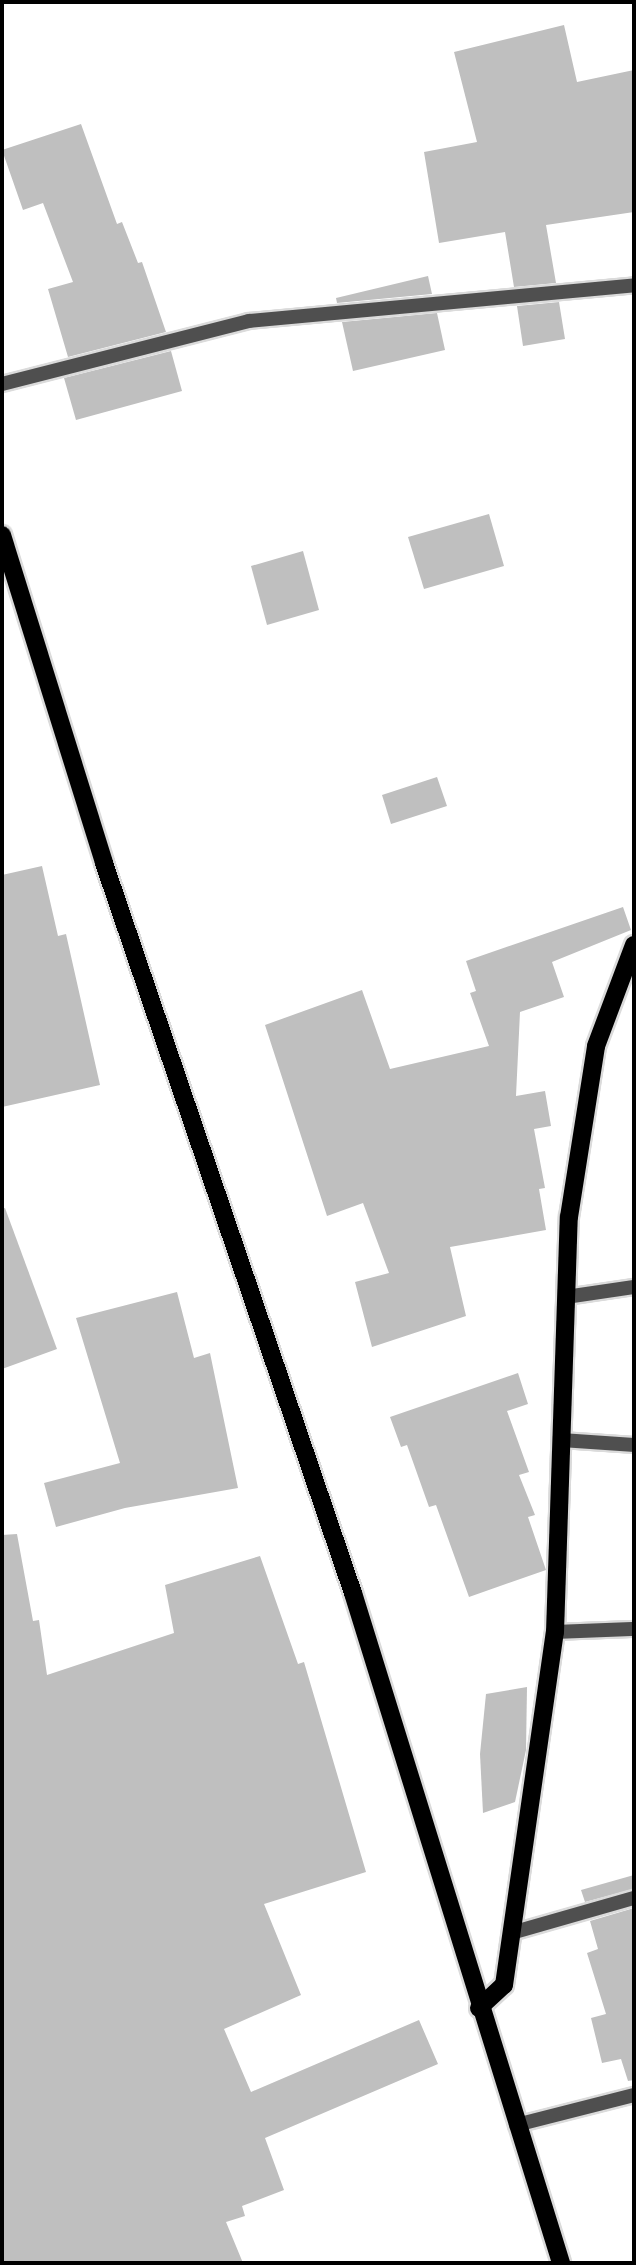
<!DOCTYPE html>
<style>
body{margin:0}
#map{position:relative;width:636px;height:2265px;overflow:hidden;background:#fff;font-family:Overpass,sans-serif}
div>[style]{position:absolute}
.building>*{inset:0;background:#bfbfbf}
.roads{filter:drop-shadow(2px 0 #dbdbdb) drop-shadow(-2px 0 #dbdbdb) drop-shadow(0 2px #dbdbdb) drop-shadow(0 -2px #dbdbdb)}
.street>*{height:14px;margin:-7px;padding:0 7px;transform-origin:7px;border-radius:7px;background:#4f4f4f}
.primary>*{height:18px;margin:-9px;padding:0 9px;transform-origin:9px;border-radius:9px;background:#000}
span{translate:-50% -50%;white-space:nowrap;text-align:center;line-height:1.15;-webkit-text-stroke:6px #fff;paint-order:stroke}
.frame{position:absolute;inset:0;border:4px solid #000;pointer-events:none}
</style>
<div id="map">
<div class="building">
<i style="clip-path:polygon(564px 25px,577px 82px,634px 70px,634px 212px,546px 225px,556px 283px,514px 287px,505px 232px,439px 243px,424px 152px,477px 142px,454px 52px)"></i>
<i style="clip-path:polygon(81px 124px,117px 224px,122px 222px,138px 263px,142px 262px,166px 332px,68px 357px,48px 289px,73px 282px,43px 203px,23px 210px,2px 150px)"></i>
<i style="clip-path:polygon(428px 276px,432px 294px,337px 303px,336px 298px)"></i>
<i style="clip-path:polygon(559px 302px,565px 339px,523px 346px,517px 306px)"></i>
<i style="clip-path:polygon(437px 313px,445px 350px,353px 371px,342px 322px)"></i>
<i style="clip-path:polygon(171px 351px,182px 391px,76px 420px,64px 378px)"></i>
<i style="clip-path:polygon(489px 514px,504px 566px,424px 589px,408px 537px)"></i>
<i style="clip-path:polygon(303px 551px,319px 610px,267px 625px,251px 566px)"></i>
<i style="clip-path:polygon(437px 777px,447px 806px,391px 824px,382px 795px)"></i>
<i style="clip-path:polygon(42px 866px,58px 936px,66px 934px,100px 1085px,2px 1107px,2px 875px)"></i>
<i style="clip-path:polygon(623px 907px,631px 930px,552px 962px,564px 997px,520px 1012px,516px 1096px,545px 1091px,551px 1126px,534px 1129px,545px 1188px,539px 1189px,546px 1230px,450px 1247px,466px 1316px,372px 1347px,355px 1282px,389px 1273px,363px 1203px,327px 1216px,265px 1025px,362px 990px,390px 1069px,489px 1046px,470px 993px,476px 991px,466px 961px)"></i>
<i style="clip-path:polygon(5px 1208px,57px 1349px,2px 1369px,2px 1209px)"></i>
<i style="clip-path:polygon(177px 1292px,194px 1358px,210px 1353px,238px 1488px,125px 1508px,56px 1527px,44px 1483px,120px 1463px,76px 1318px)"></i>
<i style="clip-path:polygon(518px 1373px,528px 1404px,507px 1411px,529px 1472px,519px 1475px,535px 1515px,528px 1517px,546px 1570px,469px 1597px,436px 1505px,429px 1507px,407px 1445px,401px 1447px,390px 1417px)"></i>
<i style="clip-path:polygon(17px 1534px,33px 1621px,39px 1620px,47px 1675px,174px 1633px,165px 1585px,260px 1556px,298px 1664px,304px 1662px,366px 1872px,264px 1904px,301px 1995px,224px 2029px,251px 2092px,419px 2020px,438px 2064px,265px 2138px,284px 2190px,242px 2206px,245px 2216px,226px 2222px,243px 2263px,2px 2263px,2px 1535px)"></i>
<i style="clip-path:polygon(527px 1687px,526px 1750px,515px 1802px,483px 1813px,480px 1754px,486px 1694px)"></i>
<i style="clip-path:polygon(634px 1875px,634px 1889px,585px 1902px,581px 1890px)"></i>
<i style="clip-path:polygon(634px 1908px,634px 2080px,628px 2081px,621px 2059px,602px 2063px,591px 2018px,606px 2014px,587px 1953px,598px 1949px,590px 1921px)"></i>
</div>
<div class="roads">
<div class="street">
<i style="left:2px;top:384px;width:255px;rotate:-14.3deg"></i>
<i style="left:249px;top:321px;width:387px;rotate:-5.3deg"></i>
<i style="left:566px;top:1297px;width:69px;rotate:-8.4deg"></i>
<i style="left:561px;top:1440px;width:73px;rotate:3.9deg"></i>
<i style="left:555px;top:1632px;width:79px;rotate:-2.2deg"></i>
<i style="left:511px;top:1933px;width:128px;rotate:-15.9deg"></i>
<i style="left:516px;top:2125px;width:122px;rotate:-14.3deg"></i>
</div>
<div class="primary">
<i style="left:2px;top:535px;width:343px;rotate:72.7deg"></i>
<i style="left:104px;top:863px;width:771px;rotate:71.17deg"></i>
<i style="left:353px;top:1593px;width:702px;rotate:72.75deg"></i>
<i style="left:479px;top:2008px;width:34px;rotate:-43deg"></i>
<i style="left:504px;top:1985px;width:357px;rotate:-81.8deg"></i>
<i style="left:555px;top:1632px;width:415px;rotate:-88.1deg"></i>
<i style="left:569px;top:1217px;width:173px;rotate:-81deg"></i>
<i style="left:596px;top:1046px;width:108px;rotate:-69.4deg"></i>
</div>
</div>
<div class="frame"></div>
</div>
